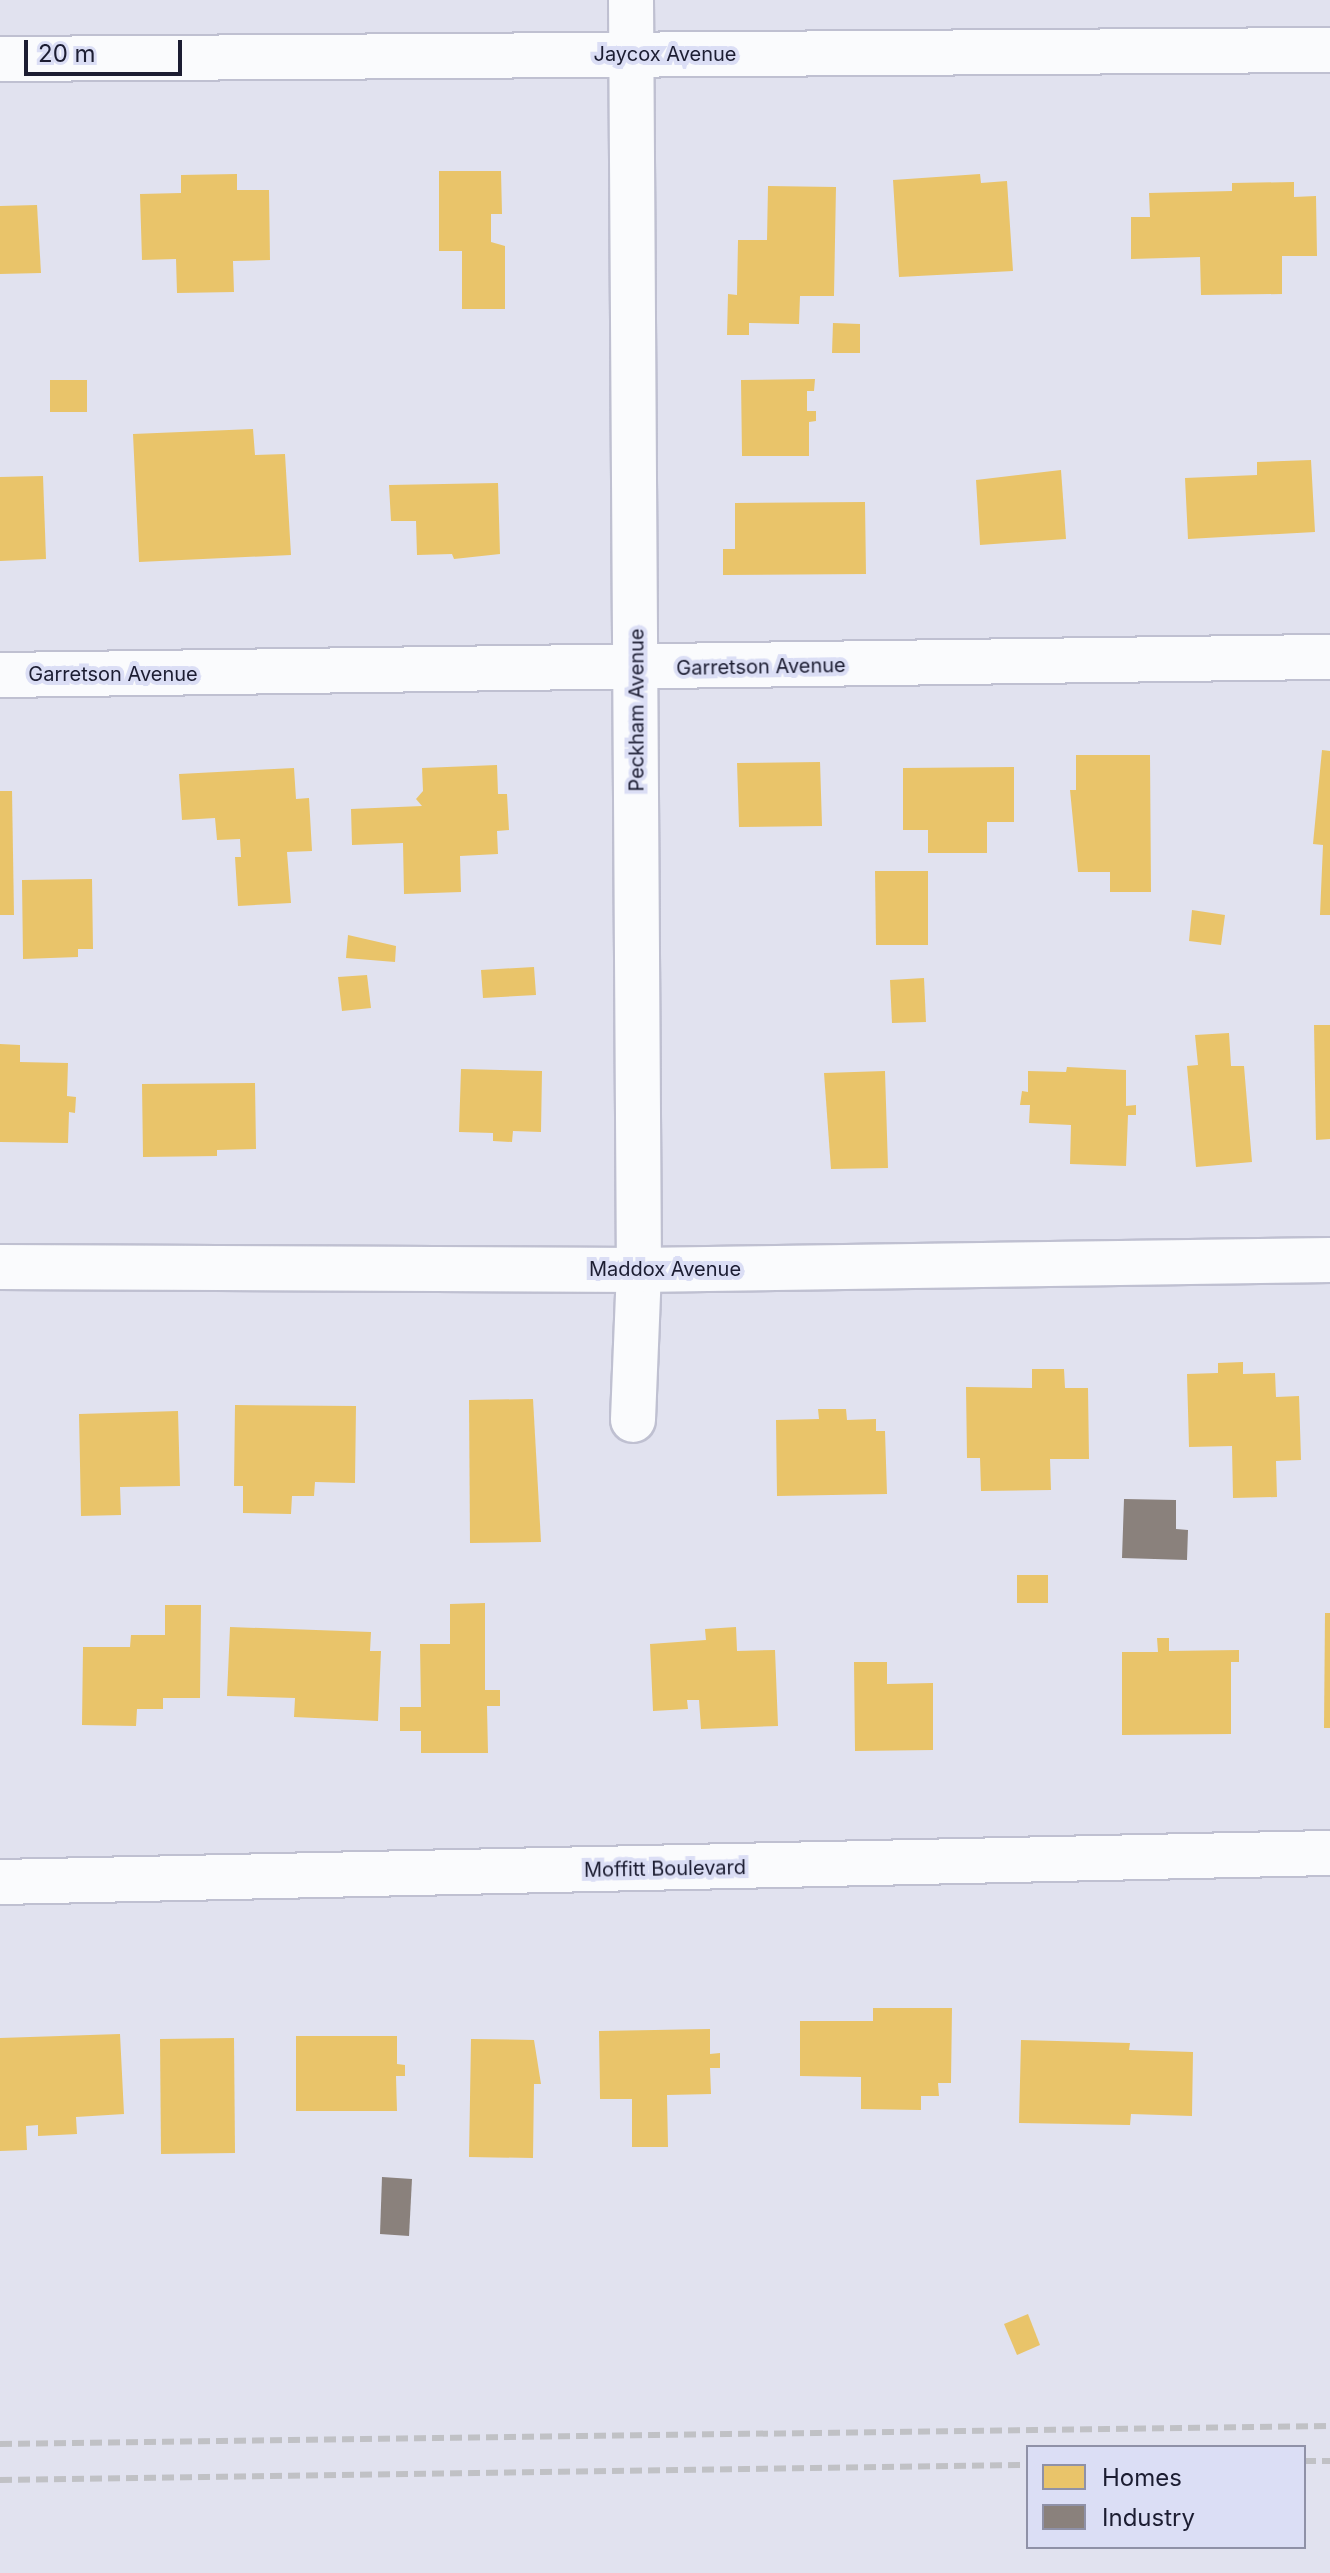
<!DOCTYPE html>
<style>
body{margin:0}
#map{position:relative;width:1330px;height:2573px;overflow:hidden;background:#e1e2ef;font-family:Inter,sans-serif}
div>[style]{position:absolute}
.homes>*{inset:0;background:#e9c46a}
.industry>*{inset:0;background:#8a817c}
.roads{filter:drop-shadow(2px 0 #bfc0d1) drop-shadow(-2px 0 #bfc0d1) drop-shadow(0 2px #bfc0d1) drop-shadow(0 -2px #bfc0d1)}
.minor>*{height:44px;margin:-22px;padding:0 22px;transform-origin:22px;border-radius:22px;background:#fafbfd}
.rail>*{height:6px;margin-top:-3px;transform-origin:0;background:repeating-linear-gradient(90deg,#c0c1c5 0 12px,transparent 0 18px)}
span{translate:-50% -50%;white-space:nowrap;text-align:center;line-height:1.15;-webkit-text-stroke:8px #dbdef5;paint-order:stroke}
.street-label{font-size:20px;color:#1c1d32}
.legend{position:absolute;left:1026px;top:2445px;width:280px;height:104px;box-sizing:border-box;background:#dbdef5;border:2px solid #8f91a7;margin:0;padding:10px 14px;list-style:none;font-size:24px;color:#1c1d32}
.legend li{display:flex;align-items:center;gap:16px;height:40px}
.legend b{width:40px;border:2px solid #8f91a7}
.scale{position:absolute;left:24px;top:40px;width:158px;height:36px;box-sizing:border-box;border:4px solid #1c1d32;border-top:0;padding-left:10px;font-size:24px;line-height:28px;white-space:nowrap;color:#1c1d32;-webkit-text-stroke:6px #dbdef5;paint-order:stroke}
</style>
<div id="map">
<div class="homes">
<i style="clip-path:polygon(439px 171px,501px 171px,502px 214px,491px 214px,491px 242px,505px 246px,505px 309px,462px 309px,462px 251px,439px 251px)"></i>
<i style="clip-path:polygon(237px 174px,237px 190px,269px 190px,270px 260px,233px 261px,234px 292px,177px 293px,176px 259px,142px 260px,140px 194px,181px 193px,181px 175px)"></i>
<i style="clip-path:polygon(980px 174px,981px 183px,1007px 181px,1013px 271px,899px 277px,893px 180px)"></i>
<i style="clip-path:polygon(1294px 182px,1294px 197px,1316px 196px,1317px 256px,1282px 256px,1282px 294px,1201px 295px,1200px 257px,1131px 259px,1131px 217px,1150px 217px,1149px 193px,1232px 191px,1232px 183px)"></i>
<i style="clip-path:polygon(768px 186px,836px 187px,834px 296px,800px 296px,799px 324px,749px 323px,749px 335px,727px 335px,728px 294px,737px 295px,738px 240px,767px 240px)"></i>
<i style="clip-path:polygon(37px 205px,41px 273px,0 274px,0 206px)"></i>
<i style="clip-path:polygon(833px 323px,860px 324px,860px 353px,832px 353px)"></i>
<i style="clip-path:polygon(815px 379px,814px 391px,807px 391px,807px 411px,816px 411px,816px 421px,809px 422px,809px 456px,742px 456px,741px 380px)"></i>
<i style="clip-path:polygon(50px 380px,87px 380px,87px 412px,50px 412px)"></i>
<i style="clip-path:polygon(253px 429px,255px 455px,285px 454px,291px 555px,139px 562px,133px 434px)"></i>
<i style="clip-path:polygon(1311px 460px,1315px 532px,1188px 539px,1185px 478px,1257px 475px,1257px 462px)"></i>
<i style="clip-path:polygon(1061px 470px,1066px 539px,980px 545px,976px 480px)"></i>
<i style="clip-path:polygon(43px 476px,46px 559px,0 561px,0 477px)"></i>
<i style="clip-path:polygon(498px 483px,500px 554px,454px 559px,452px 554px,417px 555px,416px 521px,391px 521px,389px 485px)"></i>
<i style="clip-path:polygon(865px 502px,866px 574px,723px 575px,723px 549px,735px 549px,735px 503px)"></i>
<i style="clip-path:polygon(1322px 750px,1330px 751px,1330px 915px,1320px 915px,1323px 845px,1313px 844px)"></i>
<i style="clip-path:polygon(1076px 755px,1150px 755px,1151px 892px,1110px 892px,1110px 872px,1078px 872px,1070px 790px,1076px 790px)"></i>
<i style="clip-path:polygon(820px 762px,822px 826px,739px 827px,737px 763px)"></i>
<i style="clip-path:polygon(497px 765px,498px 794px,507px 794px,509px 830px,497px 831px,498px 854px,460px 856px,461px 892px,404px 894px,403px 843px,352px 845px,351px 809px,422px 806px,416px 799px,423px 791px,422px 768px)"></i>
<i style="clip-path:polygon(1014px 767px,1014px 822px,987px 822px,987px 853px,928px 853px,928px 830px,903px 830px,903px 768px)"></i>
<i style="clip-path:polygon(294px 768px,296px 799px,309px 798px,312px 851px,287px 852px,291px 903px,238px 906px,235px 857px,241px 857px,240px 839px,217px 840px,215px 818px,182px 820px,179px 774px)"></i>
<i style="clip-path:polygon(0 791px,12px 791px,14px 915px,0 915px)"></i>
<i style="clip-path:polygon(875px 871px,928px 871px,928px 945px,876px 945px)"></i>
<i style="clip-path:polygon(92px 879px,93px 949px,78px 949px,78px 957px,23px 959px,22px 880px)"></i>
<i style="clip-path:polygon(1192px 910px,1225px 915px,1221px 945px,1189px 941px)"></i>
<i style="clip-path:polygon(348px 935px,396px 946px,395px 962px,346px 958px)"></i>
<i style="clip-path:polygon(534px 967px,536px 995px,483px 998px,481px 970px)"></i>
<i style="clip-path:polygon(367px 975px,371px 1008px,342px 1011px,338px 977px)"></i>
<i style="clip-path:polygon(924px 978px,926px 1022px,892px 1023px,890px 980px)"></i>
<i style="clip-path:polygon(1314px 1025px,1330px 1025px,1330px 1139px,1316px 1140px)"></i>
<i style="clip-path:polygon(1229px 1033px,1231px 1066px,1244px 1066px,1252px 1162px,1196px 1167px,1187px 1066px,1198px 1065px,1195px 1035px)"></i>
<i style="clip-path:polygon(0 1044px,20px 1045px,20px 1062px,68px 1063px,67px 1096px,76px 1097px,75px 1113px,69px 1112px,68px 1143px,0 1142px)"></i>
<i style="clip-path:polygon(1067px 1067px,1126px 1070px,1126px 1106px,1136px 1105px,1136px 1115px,1128px 1115px,1126px 1166px,1070px 1164px,1071px 1125px,1029px 1123px,1030px 1105px,1020px 1105px,1022px 1091px,1028px 1092px,1028px 1071px,1066px 1072px)"></i>
<i style="clip-path:polygon(461px 1069px,542px 1071px,541px 1132px,513px 1131px,512px 1142px,493px 1141px,493px 1133px,459px 1132px)"></i>
<i style="clip-path:polygon(885px 1071px,888px 1168px,831px 1169px,824px 1073px)"></i>
<i style="clip-path:polygon(255px 1083px,256px 1149px,217px 1150px,217px 1156px,143px 1157px,142px 1084px)"></i>
<i style="clip-path:polygon(1243px 1362px,1243px 1374px,1275px 1373px,1276px 1397px,1299px 1396px,1301px 1460px,1276px 1461px,1277px 1497px,1233px 1498px,1232px 1446px,1189px 1447px,1187px 1374px,1218px 1373px,1218px 1363px)"></i>
<i style="clip-path:polygon(1032px 1369px,1064px 1369px,1065px 1388px,1088px 1388px,1089px 1459px,1050px 1459px,1051px 1490px,981px 1491px,980px 1458px,967px 1458px,966px 1387px,1032px 1388px)"></i>
<i style="clip-path:polygon(533px 1399px,541px 1542px,470px 1543px,469px 1400px)"></i>
<i style="clip-path:polygon(235px 1405px,356px 1406px,355px 1483px,315px 1482px,314px 1496px,292px 1496px,291px 1514px,243px 1513px,243px 1486px,234px 1486px)"></i>
<i style="clip-path:polygon(818px 1409px,846px 1409px,847px 1420px,876px 1419px,876px 1431px,885px 1431px,887px 1494px,777px 1496px,776px 1420px,819px 1419px)"></i>
<i style="clip-path:polygon(178px 1411px,180px 1486px,120px 1487px,121px 1515px,81px 1516px,79px 1414px)"></i>
<i style="clip-path:polygon(1017px 1575px,1048px 1575px,1048px 1603px,1017px 1603px)"></i>
<i style="clip-path:polygon(485px 1603px,485px 1690px,500px 1690px,500px 1706px,487px 1706px,488px 1753px,421px 1753px,421px 1731px,400px 1731px,400px 1707px,421px 1707px,420px 1644px,450px 1644px,450px 1604px)"></i>
<i style="clip-path:polygon(165px 1605px,201px 1605px,200px 1698px,163px 1698px,163px 1709px,137px 1709px,136px 1726px,82px 1725px,83px 1647px,130px 1647px,131px 1635px,165px 1635px)"></i>
<i style="clip-path:polygon(1325px 1613px,1330px 1613px,1330px 1728px,1324px 1728px)"></i>
<i style="clip-path:polygon(230px 1627px,371px 1632px,370px 1651px,381px 1651px,378px 1721px,294px 1717px,295px 1698px,227px 1696px)"></i>
<i style="clip-path:polygon(736px 1627px,737px 1651px,775px 1650px,778px 1726px,701px 1729px,699px 1700px,687px 1700px,688px 1709px,653px 1711px,650px 1644px,706px 1640px,705px 1629px)"></i>
<i style="clip-path:polygon(1157px 1638px,1169px 1638px,1169px 1651px,1239px 1650px,1239px 1662px,1231px 1662px,1231px 1734px,1122px 1735px,1122px 1652px,1158px 1652px)"></i>
<i style="clip-path:polygon(854px 1662px,887px 1662px,887px 1684px,933px 1683px,933px 1750px,855px 1751px)"></i>
<i style="clip-path:polygon(873px 2008px,952px 2008px,951px 2083px,938px 2083px,939px 2096px,921px 2096px,921px 2110px,861px 2109px,861px 2077px,800px 2076px,800px 2021px,873px 2021px)"></i>
<i style="clip-path:polygon(710px 2029px,710px 2054px,720px 2053px,720px 2068px,710px 2068px,711px 2094px,667px 2095px,668px 2147px,632px 2147px,632px 2099px,600px 2099px,599px 2031px)"></i>
<i style="clip-path:polygon(120px 2034px,124px 2114px,76px 2117px,77px 2134px,38px 2136px,38px 2125px,26px 2126px,27px 2150px,0 2151px,0 2038px)"></i>
<i style="clip-path:polygon(296px 2036px,397px 2036px,397px 2064px,405px 2065px,405px 2076px,396px 2076px,397px 2111px,296px 2111px)"></i>
<i style="clip-path:polygon(234px 2038px,235px 2153px,161px 2154px,160px 2039px)"></i>
<i style="clip-path:polygon(471px 2039px,534px 2040px,541px 2084px,534px 2084px,533px 2158px,469px 2157px)"></i>
<i style="clip-path:polygon(1021px 2040px,1130px 2043px,1129px 2050px,1193px 2052px,1192px 2116px,1131px 2114px,1130px 2125px,1019px 2123px)"></i>
<i style="clip-path:polygon(1028px 2314px,1040px 2345px,1017px 2355px,1004px 2324px)"></i>
</div>
<div class="industry">
<i style="clip-path:polygon(1124px 1499px,1176px 1500px,1176px 1529px,1188px 1530px,1187px 1560px,1122px 1558px)"></i>
<i style="clip-path:polygon(382px 2177px,412px 2179px,409px 2236px,380px 2234px)"></i>
</div>
<div class="roads">
<div class="minor">
<i style="left:631px;top:0;width:1270px;rotate:89.64deg"></i>
<i style="left:639px;top:1270px;width:150px;rotate:92.3deg"></i>
<i style="left:0;top:59px;width:1330px;rotate:-0.39deg"></i>
<i style="left:0;top:675px;width:1330px;rotate:-0.78deg"></i>
<i style="left:0;top:1267px;width:639px;rotate:0.27deg"></i>
<i style="left:639px;top:1270px;width:691px;rotate:-0.83deg"></i>
<i style="left:0;top:1882px;width:1330px;rotate:-1.25deg"></i>
</div>
</div>
<div class="rail">
<i style="left:0;top:2444px;width:1330px;rotate:-0.78deg"></i>
<i style="left:1304px;top:2461px;width:26px"></i>
<i style="left:0;top:2480px;width:1028px;rotate:-0.84deg"></i>
</div>
<div class="street-label">
<span style="left:665px;top:54px">Jaycox Avenue</span>
<span style="left:761px;top:667px;rotate:-1deg">Garretson Avenue</span>
<span style="left:113px;top:674px">Garretson Avenue</span>
<span style="left:637px;top:710px;rotate:-90deg">Peckham Avenue</span>
<span style="left:665px;top:1269px">Maddox Avenue</span>
<span style="left:665px;top:1869px;rotate:-1deg">Moffitt Boulevard</span>
</div>
<ul class="legend">
<li><b style="height:22px;background:#e9c46a"></b>Homes</li>
<li><b style="height:22px;background:#8a817c"></b>Industry</li>
</ul>
<div class="scale">20 m</div>
</div>
